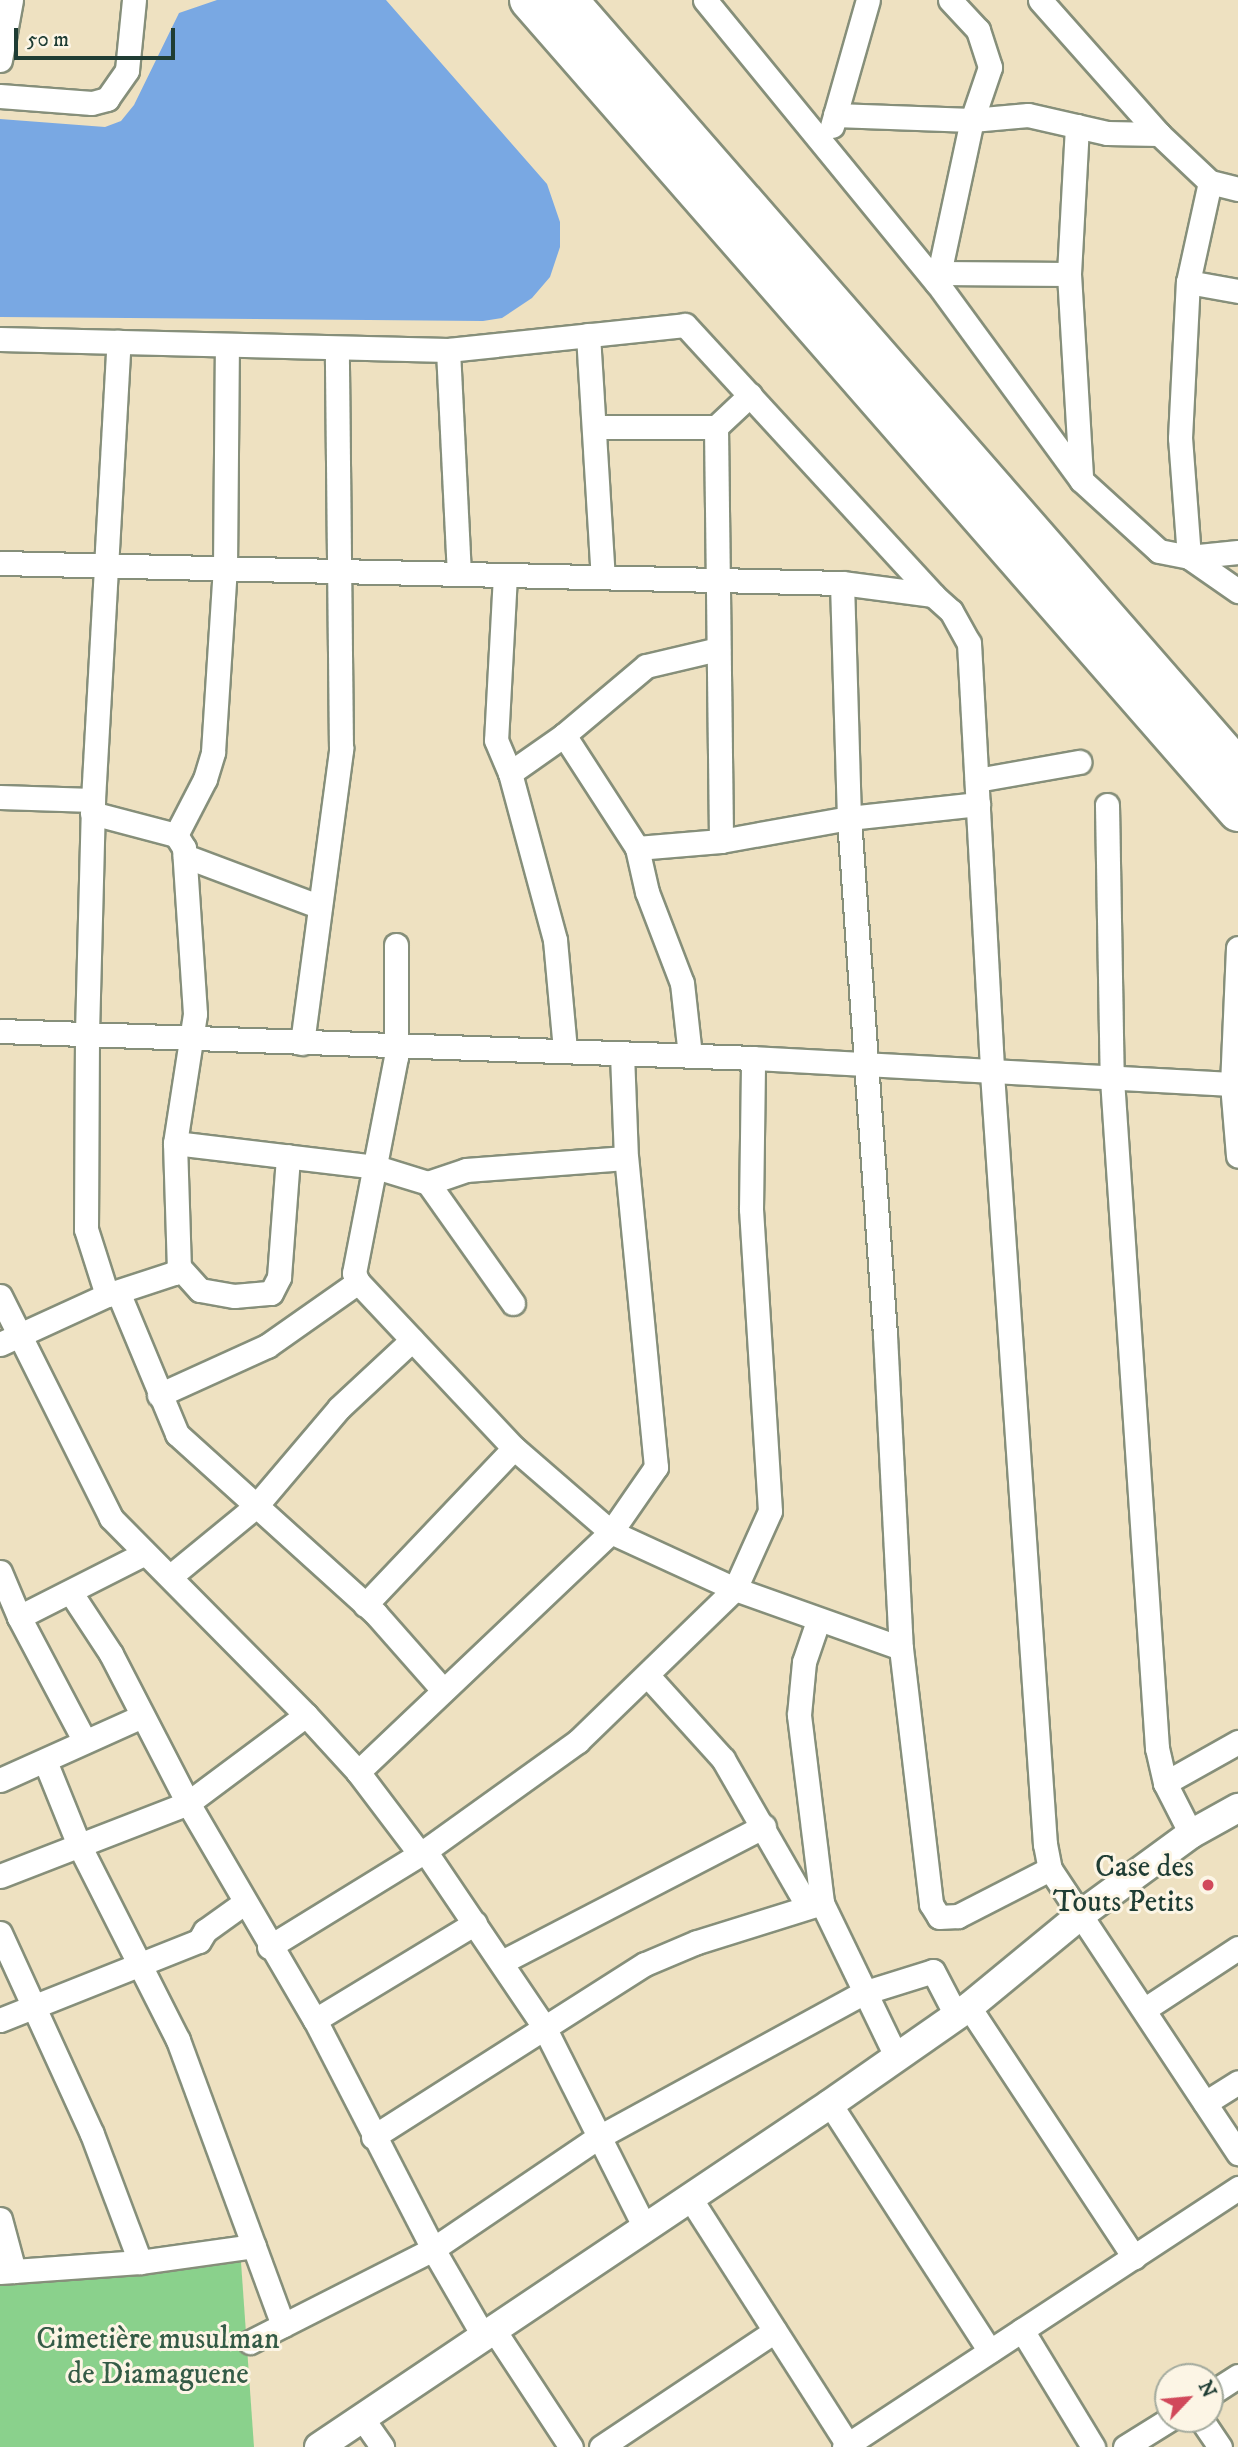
<!DOCTYPE html>
<meta charset="utf-8">
<style>
body{margin:0}
#map{position:relative;width:1238px;height:2447px;overflow:hidden;background:#eee1c1;font-family:"IM FELL DW Pica",serif}
div>[style]{position:absolute}
.green>*{inset:0;background:#8ad18c}
.water>*{inset:0;background:#79a8e3}
.roads{filter:drop-shadow(2px 0 #868f7a) drop-shadow(-2px 0 #868f7a) drop-shadow(0 2px #868f7a) drop-shadow(0 -2px #868f7a)}
.minor>*{height:23px;margin:-11.5px;padding:0 11.5px;transform-origin:11.5px;border-radius:11.5px;background:#fff}
.tertiary>*{height:28px;margin:-14px;padding:0 14px;transform-origin:14px;border-radius:14px;background:#fff}
.motorway>*{height:38px;margin:-19px;padding:0 19px;transform-origin:19px;border-radius:19px;background:#fff}
.dots>*{width:19px;height:19px;translate:-50% -50%;box-sizing:border-box;border:4px solid #fcf5e5;border-radius:50%}
span{translate:-50% -50%;white-space:nowrap;text-align:center;line-height:1.15;-webkit-text-stroke:6px #fcf5e5;paint-order:stroke}
.poi-label{font-size:30px;color:#1f3d34}
.right{translate:-100% -50%;text-align:right}
.park-label{font-size:30px;color:#345b46}
.north{position:absolute;left:1154px;top:2363px;width:70px;height:70px;box-sizing:border-box;background:#fcf5e5;border:2px solid #a4ab9e;border-radius:50%;rotate:64deg;font-size:19px;font-weight:700;line-height:28px;text-align:center;color:#1f3d34}
.north::after{content:'';display:block;margin:auto;width:24px;height:32px;background:#d1495b;clip-path:polygon(50% 0,100% 100%,50% 72%,0 100%)}
.scale{position:absolute;left:14px;top:28px;width:161px;height:32px;box-sizing:border-box;border:4px solid #1f3d34;border-top:0;padding-left:9px;font-size:21px;line-height:24px;white-space:nowrap;color:#1f3d34;-webkit-text-stroke:5px #fcf5e5;paint-order:stroke}
</style>
<div id="map">
<div class="green">
<i style="clip-path:polygon(241px 2262px,254px 2447px,0 2447px,0 2280px)"></i>
</div>
<div class="water">
<i style="clip-path:polygon(217px 0,386px 0,547px 184px,560px 222px,560px 247px,550px 277px,532px 298px,502px 318px,483px 321px,0 317px,0 119px,105px 127px,121px 121px,134px 105px,179px 13px)"></i>
</div>
<div class="roads">
<div class="minor">
<i style="left:705px;top:0;width:366px;rotate:50.7deg"></i>
<i style="left:937px;top:283px;width:244px;rotate:53.8deg"></i>
<i style="left:1081px;top:480px;width:105px;rotate:42.3deg"></i>
<i style="left:1159px;top:551px;width:31px;rotate:11deg"></i>
<i style="left:1189px;top:557px;width:49px;rotate:-5.8deg"></i>
<i style="left:1040px;top:0;width:179px;rotate:48.4deg"></i>
<i style="left:1159px;top:134px;width:70px;rotate:43.3deg"></i>
<i style="left:1210px;top:182px;width:29px;rotate:14deg"></i>
<i style="left:0;top:60px;width:61px;rotate:-79.6deg"></i>
<i style="left:0;top:96px;width:92px;rotate:4.4deg"></i>
<i style="left:92px;top:103px;width:16px;rotate:-15deg"></i>
<i style="left:107px;top:99px;width:35px;rotate:-55deg"></i>
<i style="left:127px;top:70px;width:70px;rotate:-84.3deg"></i>
<i style="left:835px;top:115px;width:137px;rotate:2.1deg"></i>
<i style="left:972px;top:120px;width:56px;rotate:-5.1deg"></i>
<i style="left:1028px;top:115px;width:81px;rotate:12.8deg"></i>
<i style="left:1107px;top:133px;width:52px;rotate:1.1deg"></i>
<i style="left:832px;top:126px;width:131px;rotate:-74.1deg"></i>
<i style="left:1077px;top:126px;width:148px;rotate:93.1deg"></i>
<i style="left:1069px;top:274px;width:205px;rotate:86.6deg"></i>
<i style="left:939px;top:273px;width:130px;rotate:0.4deg"></i>
<i style="left:1188px;top:282px;width:51px;rotate:10.2deg"></i>
<i style="left:937px;top:283px;width:167px;rotate:-77.9deg"></i>
<i style="left:972px;top:120px;width:56px;rotate:-71.2deg"></i>
<i style="left:990px;top:67px;width:39px;rotate:-108deg"></i>
<i style="left:978px;top:30px;width:41px;rotate:-133deg"></i>
<i style="left:588px;top:335px;width:242px;rotate:86.5deg"></i>
<i style="left:0;top:339px;width:448px;rotate:1.4deg"></i>
<i style="left:448px;top:350px;width:238px;rotate:-6deg"></i>
<i style="left:685px;top:325px;width:367px;rotate:47.4deg"></i>
<i style="left:448px;top:350px;width:224px;rotate:87.2deg"></i>
<i style="left:594px;top:427px;width:122px"></i>
<i style="left:716px;top:427px;width:47px;rotate:-43.3deg"></i>
<i style="left:716px;top:427px;width:414px;rotate:89.3deg"></i>
<i style="left:1189px;top:557px;width:119px;rotate:-94.3deg"></i>
<i style="left:1180px;top:438px;width:156px;rotate:-87.1deg"></i>
<i style="left:1188px;top:282px;width:102px;rotate:-77.6deg"></i>
<i style="left:1189px;top:557px;width:60px;rotate:34.8deg"></i>
<i style="left:0;top:563px;width:842px;rotate:1.36deg"></i>
<i style="left:842px;top:583px;width:92px;rotate:7.5deg"></i>
<i style="left:933px;top:595px;width:24px;rotate:42deg"></i>
<i style="left:951px;top:611px;width:37px;rotate:61deg"></i>
<i style="left:969px;top:643px;width:431px;rotate:86.9deg"></i>
<i style="left:992px;top:1073px;width:773px;rotate:86.07deg"></i>
<i style="left:1045px;top:1844px;width:25px;rotate:79deg"></i>
<i style="left:1050px;top:1869px;width:341px;rotate:56.5deg"></i>
<i style="left:505px;top:575px;width:165px;rotate:93.1deg"></i>
<i style="left:496px;top:740px;width:36px;rotate:67deg"></i>
<i style="left:510px;top:773px;width:173px;rotate:74.9deg"></i>
<i style="left:555px;top:940px;width:110px;rotate:84.8deg"></i>
<i style="left:842px;top:583px;width:235px;rotate:88.3deg"></i>
<i style="left:849px;top:818px;width:518px;rotate:86.02deg"></i>
<i style="left:885px;top:1335px;width:313px;rotate:87.1deg"></i>
<i style="left:901px;top:1648px;width:258px;rotate:83.3deg"></i>
<i style="left:931px;top:1904px;width:15px;rotate:58deg"></i>
<i style="left:939px;top:1917px;width:19px;rotate:-3deg"></i>
<i style="left:958px;top:1916px;width:103px;rotate:-27.1deg"></i>
<i style="left:564px;top:735px;width:135px;rotate:57.1deg"></i>
<i style="left:637px;top:848px;width:45px;rotate:77.2deg"></i>
<i style="left:647px;top:892px;width:97px;rotate:69deg"></i>
<i style="left:682px;top:983px;width:73px;rotate:83.7deg"></i>
<i style="left:510px;top:773px;width:66px;rotate:-35.1deg"></i>
<i style="left:564px;top:735px;width:107px;rotate:-40.1deg"></i>
<i style="left:646px;top:666px;width:74px;rotate:-13.3deg"></i>
<i style="left:977px;top:780px;width:104px;rotate:-10deg"></i>
<i style="left:0;top:797px;width:93px;rotate:1.8deg"></i>
<i style="left:1107px;top:805px;width:274px;rotate:89deg"></i>
<i style="left:1112px;top:1079px;width:671px;rotate:86.15deg"></i>
<i style="left:1157px;top:1748px;width:36px;rotate:77deg"></i>
<i style="left:1165px;top:1783px;width:57px;rotate:63deg"></i>
<i style="left:92px;top:813px;width:87px;rotate:14.7deg"></i>
<i style="left:176px;top:835px;width:15px;rotate:58deg"></i>
<i style="left:184px;top:848px;width:166px;rotate:86.2deg"></i>
<i style="left:195px;top:1014px;width:131px;rotate:98.8deg"></i>
<i style="left:175px;top:1143px;width:124px;rotate:88.2deg"></i>
<i style="left:179px;top:1267px;width:31px;rotate:48deg"></i>
<i style="left:200px;top:1290px;width:35px;rotate:10deg"></i>
<i style="left:234px;top:1296px;width:37px;rotate:-5deg"></i>
<i style="left:271px;top:1293px;width:18px;rotate:-63deg"></i>
<i style="left:279px;top:1277px;width:121px;rotate:-85.7deg"></i>
<i style="left:176px;top:835px;width:63px;rotate:-62.6deg"></i>
<i style="left:205px;top:779px;width:28px;rotate:-73deg"></i>
<i style="left:213px;top:752px;width:184px;rotate:-86.3deg"></i>
<i style="left:225px;top:568px;width:223px;rotate:-89.5deg"></i>
<i style="left:637px;top:848px;width:84px;rotate:-4.8deg"></i>
<i style="left:721px;top:841px;width:130px;rotate:-10.2deg"></i>
<i style="left:849px;top:818px;width:130px;rotate:-6.2deg"></i>
<i style="left:185px;top:856px;width:142px;rotate:20.6deg"></i>
<i style="left:396px;top:945px;width:112px;rotate:90deg"></i>
<i style="left:396px;top:1057px;width:220px;rotate:101deg"></i>
<i style="left:354px;top:1273px;width:10px;rotate:66deg"></i>
<i style="left:358px;top:1282px;width:228px;rotate:46.8deg"></i>
<i style="left:514px;top:1448px;width:128px;rotate:40.9deg"></i>
<i style="left:611px;top:1532px;width:136px;rotate:24.7deg"></i>
<i style="left:735px;top:1589px;width:176px;rotate:19.6deg"></i>
<i style="left:1238px;top:948px;width:136px;rotate:92.5deg"></i>
<i style="left:1232px;top:1084px;width:72px;rotate:85.2deg"></i>
<i style="left:0;top:1031px;width:753px;rotate:2.05deg"></i>
<i style="left:753px;top:1058px;width:486px;rotate:3.1deg"></i>
<i style="left:302px;top:1043px;width:297px;rotate:-82.4deg"></i>
<i style="left:341px;top:749px;width:401px;rotate:-90.6deg"></i>
<i style="left:175px;top:1143px;width:202px;rotate:6.8deg"></i>
<i style="left:376px;top:1167px;width:54px;rotate:17.1deg"></i>
<i style="left:428px;top:1183px;width:40px;rotate:-18.9deg"></i>
<i style="left:466px;top:1170px;width:160px;rotate:-4.3deg"></i>
<i style="left:428px;top:1183px;width:147px;rotate:54.7deg"></i>
<i style="left:118px;top:1292px;width:154px;rotate:67.4deg"></i>
<i style="left:177px;top:1434px;width:268px;rotate:42.1deg"></i>
<i style="left:376px;top:1614px;width:101px;rotate:48.6deg"></i>
<i style="left:107px;top:1295px;width:69px;rotate:-107.7deg"></i>
<i style="left:86px;top:1229px;width:196px;rotate:-89.7deg"></i>
<i style="left:87px;top:1033px;width:233px;rotate:-88.5deg"></i>
<i style="left:93px;top:800px;width:459px;rotate:-86.8deg"></i>
<i style="left:0;top:1296px;width:248px;rotate:63.4deg"></i>
<i style="left:111px;top:1518px;width:277px;rotate:45.3deg"></i>
<i style="left:306px;top:1715px;width:77px;rotate:47.6deg"></i>
<i style="left:358px;top:1772px;width:103px;rotate:52.9deg"></i>
<i style="left:0;top:1344px;width:118px;rotate:-24.6deg"></i>
<i style="left:107px;top:1295px;width:71px;rotate:-18.2deg"></i>
<i style="left:174px;top:1273px;width:8px;rotate:-50deg"></i>
<i style="left:159px;top:1395px;width:119px;rotate:-24.4deg"></i>
<i style="left:267px;top:1346px;width:111px;rotate:-35.1deg"></i>
<i style="left:0;top:1572px;width:49px;rotate:67.1deg"></i>
<i style="left:19px;top:1617px;width:139px;rotate:62.1deg"></i>
<i style="left:172px;top:1575px;width:109px;rotate:-39.4deg"></i>
<i style="left:256px;top:1506px;width:128px;rotate:-49.7deg"></i>
<i style="left:339px;top:1408px;width:100px;rotate:-43deg"></i>
<i style="left:71px;top:1593px;width:73px;rotate:56.7deg"></i>
<i style="left:111px;top:1654px;width:168px;rotate:62.7deg"></i>
<i style="left:188px;top:1803px;width:251px;rotate:59.7deg"></i>
<i style="left:315px;top:2020px;width:258px;rotate:62.7deg"></i>
<i style="left:433px;top:2249px;width:102px;rotate:59.9deg"></i>
<i style="left:365px;top:1605px;width:216px;rotate:-46.5deg"></i>
<i style="left:19px;top:1617px;width:141px;rotate:-26.9deg"></i>
<i style="left:818px;top:1621px;width:43px;rotate:108.9deg"></i>
<i style="left:804px;top:1662px;width:53px;rotate:95.4deg"></i>
<i style="left:799px;top:1715px;width:189px;rotate:83deg"></i>
<i style="left:648px;top:1676px;width:112px;rotate:47.9deg"></i>
<i style="left:723px;top:1759px;width:168px;rotate:60.1deg"></i>
<i style="left:45px;top:1761px;width:91px;rotate:68deg"></i>
<i style="left:79px;top:1845px;width:219px;rotate:63.1deg"></i>
<i style="left:178px;top:2040px;width:304px;rotate:69.8deg"></i>
<i style="left:358px;top:1772px;width:349px;rotate:-43.5deg"></i>
<i style="left:611px;top:1532px;width:79px;rotate:-55.3deg"></i>
<i style="left:656px;top:1467px;width:310px;rotate:-95.5deg"></i>
<i style="left:626px;top:1158px;width:104px;rotate:-92.2deg"></i>
<i style="left:0;top:1780px;width:154px;rotate:-24.2deg"></i>
<i style="left:1165px;top:1783px;width:84px;rotate:-29.3deg"></i>
<i style="left:425px;top:1851px;width:210px;rotate:55.9deg"></i>
<i style="left:543px;top:2025px;width:227px;rotate:63.3deg"></i>
<i style="left:0;top:1876px;width:202px;rotate:-21.2deg"></i>
<i style="left:188px;top:1803px;width:147px;rotate:-36.7deg"></i>
<i style="left:0;top:1933px;width:221px;rotate:65.4deg"></i>
<i style="left:92px;top:2134px;width:137px;rotate:69.4deg"></i>
<i style="left:269px;top:1947px;width:183px;rotate:-31.6deg"></i>
<i style="left:425px;top:1851px;width:188px;rotate:-35.7deg"></i>
<i style="left:578px;top:1741px;width:219px;rotate:-44.1deg"></i>
<i style="left:735px;top:1589px;width:85px;rotate:-65.8deg"></i>
<i style="left:770px;top:1511px;width:303px;rotate:-93.6deg"></i>
<i style="left:751px;top:1209px;width:151px;rotate:-89.2deg"></i>
<i style="left:502px;top:1962px;width:295px;rotate:-27.4deg"></i>
<i style="left:969px;top:2007px;width:300px;rotate:56.6deg"></i>
<i style="left:1145px;top:2009px;width:111px;rotate:-33.3deg"></i>
<i style="left:0;top:2020px;width:214px;rotate:-21.7deg"></i>
<i style="left:199px;top:1941px;width:12px;rotate:-59deg"></i>
<i style="left:205px;top:1931px;width:48px;rotate:-35.7deg"></i>
<i style="left:315px;top:2020px;width:187px;rotate:-31.2deg"></i>
<i style="left:1205px;top:2103px;width:39px;rotate:-32deg"></i>
<i style="left:830px;top:2104px;width:294px;rotate:57.1deg"></i>
<i style="left:373px;top:2137px;width:322px;rotate:-32.5deg"></i>
<i style="left:645px;top:1964px;width:56px;rotate:-22.9deg"></i>
<i style="left:697px;top:1942px;width:131px;rotate:-17.3deg"></i>
<i style="left:822px;top:1903px;width:170px;rotate:64.2deg"></i>
<i style="left:690px;top:2198px;width:293px;rotate:57.4deg"></i>
<i style="left:0;top:2219px;width:54px;rotate:74.9deg"></i>
<i style="left:0;top:2272px;width:140px;rotate:-4.1deg"></i>
<i style="left:140px;top:2262px;width:115px;rotate:-8deg"></i>
<i style="left:494px;top:2330px;width:140px;rotate:56.7deg"></i>
<i style="left:1022px;top:2330px;width:137px;rotate:58.7deg"></i>
<i style="left:250px;top:2342px;width:205px;rotate:-26.9deg"></i>
<i style="left:433px;top:2249px;width:198px;rotate:-34.1deg"></i>
<i style="left:597px;top:2138px;width:303px;rotate:-28.6deg"></i>
<i style="left:863px;top:1993px;width:73px;rotate:-17.4deg"></i>
<i style="left:933px;top:1971px;width:50px;rotate:62.4deg"></i>
<i style="left:1210px;top:2394px;width:33px;rotate:-33deg"></i>
<i style="left:362px;top:2418px;width:35px;rotate:55deg"></i>
<i style="left:1201px;top:2419px;width:34px;rotate:56deg"></i>
<i style="left:601px;top:2447px;width:209px;rotate:-33.7deg"></i>
<i style="left:844px;top:2447px;width:472px;rotate:-33.3deg"></i>
<i style="left:1125px;top:2447px;width:53px;rotate:-31.9deg"></i>
</div>
<div class="tertiary">
<i style="left:319px;top:2447px;width:615px;rotate:-33.87deg"></i>
<i style="left:830px;top:2104px;width:169px;rotate:-34.9deg"></i>
<i style="left:969px;top:2007px;width:148px;rotate:-39.5deg"></i>
<i style="left:1083px;top:1913px;width:134px;rotate:-36.2deg"></i>
<i style="left:1191px;top:1834px;width:54px;rotate:-29deg"></i>
</div>
<div class="motorway">
<i style="left:529px;top:0;width:1078px;rotate:48.87deg"></i>
<i style="left:568px;top:0;width:1019px;rotate:48.9deg"></i>
</div>
</div>
<div class="dots">
<i style="left:1208px;top:1885px;background:#d1495b"></i>
</div>
<div class="poi-label">
<span class="right" style="left:1194px;top:1885px">Case des<br>Touts Petits</span>
</div>
<div class="park-label">
<span style="left:158px;top:2357px">Cimetière musulman<br>de Diamaguene</span>
</div>
<div class="north">N</div>
<div class="scale">50 m</div>
</div>
